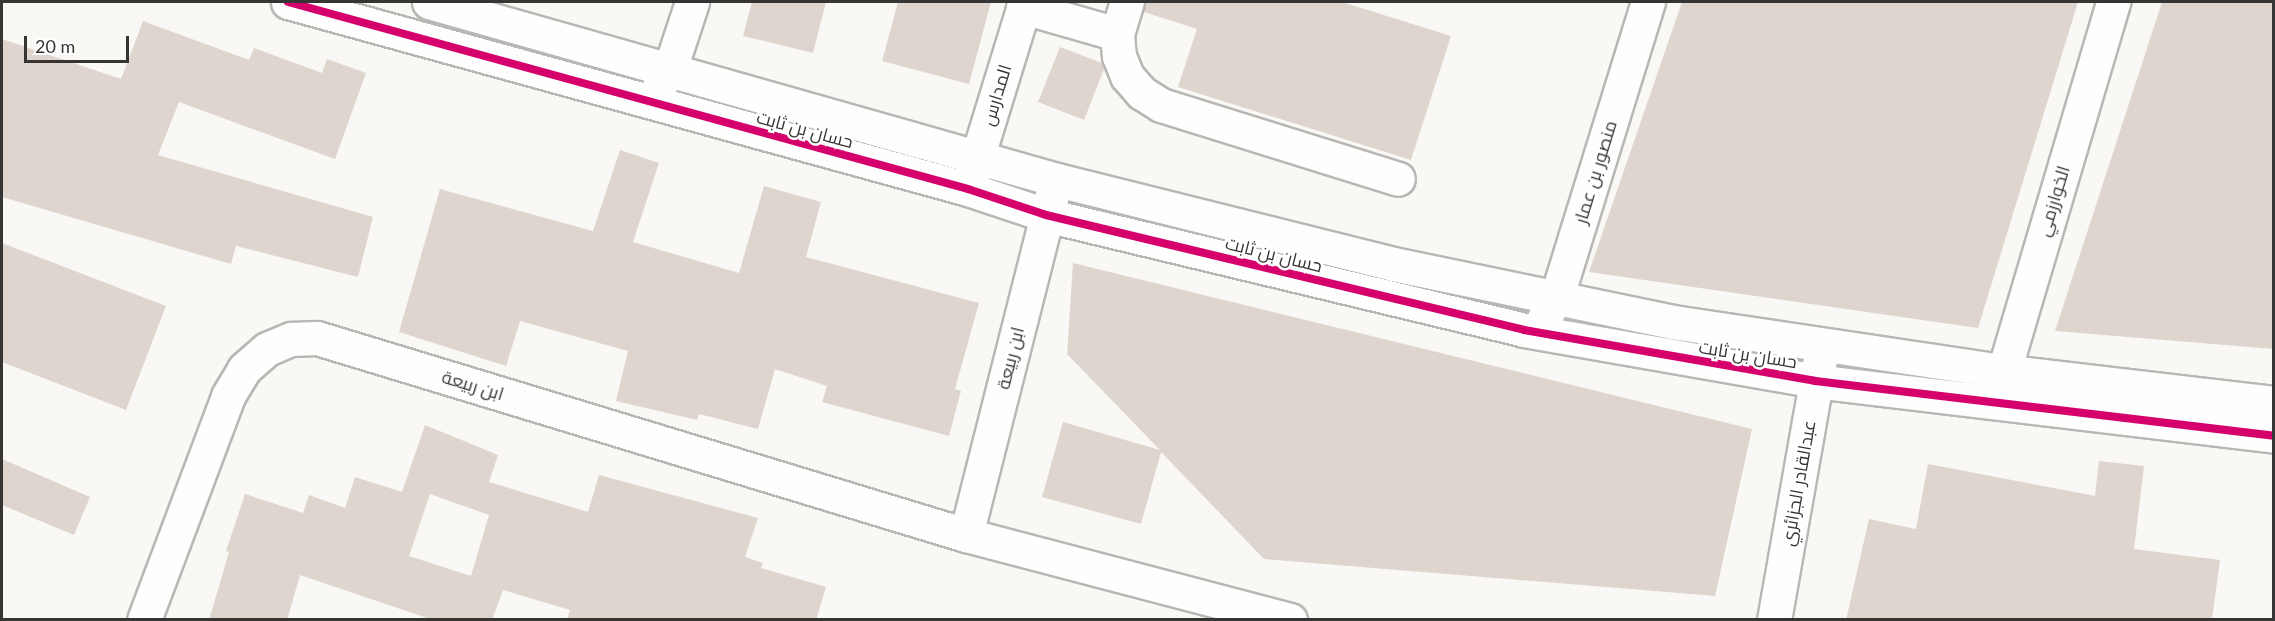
<!DOCTYPE html>
<meta charset="utf-8">
<style>
body{margin:0}
#map{position:relative;width:2275px;height:621px;overflow:hidden;background:#faf8f5;font-family:Lato,Cairo,sans-serif}
div>[style]{position:absolute}
.building>*{inset:0;background:#ddd5ce}
.roads{filter:drop-shadow(2px 0 #b9b7b4) drop-shadow(-2px 0 #b9b7b4) drop-shadow(0 2px #b9b7b4) drop-shadow(0 -2px #b9b7b4)}
.minor>*{height:33px;margin:-16.5px;padding:0 16.5px;transform-origin:16.5px;border-radius:16.5px;background:#fefefe}
.cycleway>*{height:8px;margin:-4px;padding:0 4px;transform-origin:4px;border-radius:4px;background:#d6006c}
span{translate:-50% -50%;white-space:nowrap;text-align:center;line-height:1.15;-webkit-text-stroke:5px #fff;paint-order:stroke}
.street-label{font-size:18px;color:#373533}
.frame{position:absolute;inset:0;border:3px solid #373533;pointer-events:none}
.scale{position:absolute;left:24px;top:36px;width:105px;height:27px;box-sizing:border-box;border:3px solid #373533;border-top:0;padding-left:8px;font-size:18px;line-height:21px;white-space:nowrap;color:#373533;-webkit-text-stroke:4px #fff;paint-order:stroke}
</style>
<div id="map">
<div class="building">
<i style="clip-path:polygon(752px 2px,826px 2px,813px 53px,743px 36px)"></i>
<i style="clip-path:polygon(898px 2px,991px 2px,969px 84px,882px 61px)"></i>
<i style="clip-path:polygon(1145px 2px,1342px 2px,1451px 36px,1411px 160px,1178px 87px,1197px 29px,1144px 12px)"></i>
<i style="clip-path:polygon(1682px 2px,2078px 2px,1978px 328px,1589px 272px)"></i>
<i style="clip-path:polygon(2162px 2px,2274px 2px,2274px 349px,2055px 331px)"></i>
<i style="clip-path:polygon(143px 21px,249px 60px,254px 48px,322px 73px,327px 59px,366px 73px,335px 159px,179px 102px,158px 155px,373px 217px,358px 277px,236px 246px,231px 264px,2px 197px,2px 39px,121px 79px)"></i>
<i style="clip-path:polygon(1060px 47px,1102px 63px,1104px 69px,1084px 120px,1038px 102px)"></i>
<i style="clip-path:polygon(620px 150px,659px 163px,633px 242px,739px 273px,764px 186px,821px 202px,806px 257px,979px 303px,955px 389px,961px 391px,949px 436px,822px 402px,827px 386px,775px 369px,758px 429px,699px 414px,697px 420px,616px 401px,628px 351px,520px 321px,506px 366px,399px 332px,440px 189px,593px 231px)"></i>
<i style="clip-path:polygon(2px 243px,166px 306px,126px 410px,2px 362px)"></i>
<i style="clip-path:polygon(1073px 263px,1752px 429px,1715px 596px,1264px 559px,1161px 452px,1141px 524px,1042px 497px,1063px 422px,1160px 450px,1067px 354px)"></i>
<i style="clip-path:polygon(evenodd,425px 425px,498px 455px,489px 482px,588px 512px,599px 475px,758px 518px,745px 557px,763px 563px,761px 568px,826px 587px,816px 620px,567px 620px,570px 610px,503px 590px,492px 620px,433px 620px,300px 575px,287px 620px,209px 620px,229px 552px,226px 551px,245px 494px,303px 513px,309px 495px,345px 508px,355px 477px,402px 492px,425px 425px,430px 494px,489px 515px,471px 576px,409px 556px,430px 494px)"></i>
<i style="clip-path:polygon(2px 459px,90px 497px,74px 535px,2px 505px)"></i>
<i style="clip-path:polygon(2099px 461px,2144px 466px,2134px 549px,2220px 560px,2212px 620px,1846px 620px,1869px 519px,1916px 529px,1928px 464px,2095px 496px)"></i>
</div>
<div class="roads">
<div class="minor">
<i style="left:288px;top:2px;width:705px;rotate:15.38deg"></i>
<i style="left:968px;top:189px;width:82px;rotate:18.4deg"></i>
<i style="left:1046px;top:215px;width:492px;rotate:13.5deg"></i>
<i style="left:1524px;top:330px;width:295px;rotate:9.9deg"></i>
<i style="left:1815px;top:381px;width:462px;rotate:6.8deg"></i>
<i style="left:429px;top:2px;width:653px;rotate:15.82deg"></i>
<i style="left:1057px;top:180px;width:346px;rotate:14deg"></i>
<i style="left:1393px;top:264px;width:286px;rotate:11.7deg"></i>
<i style="left:1673px;top:322px;width:333px;rotate:8.5deg"></i>
<i style="left:2002px;top:371px;width:274px;rotate:6.7deg"></i>
<i style="left:1023px;top:7px;width:98px;rotate:16deg"></i>
<i style="left:1117px;top:34px;width:34px;rotate:-73deg"></i>
<i style="left:1117px;top:34px;width:22px;rotate:85deg"></i>
<i style="left:1119px;top:56px;width:22px;rotate:68deg"></i>
<i style="left:1127px;top:76px;width:23px;rotate:49deg"></i>
<i style="left:1142px;top:93px;width:22px;rotate:32deg"></i>
<i style="left:1161px;top:105px;width:248px;rotate:17.3deg"></i>
<i style="left:659px;top:86px;width:20px;rotate:-57deg"></i>
<i style="left:670px;top:69px;width:71px;rotate:-71.8deg"></i>
<i style="left:971px;top:178px;width:184px;rotate:-72.9deg"></i>
<i style="left:1544px;top:318px;width:22px;rotate:-58deg"></i>
<i style="left:1556px;top:299px;width:311px;rotate:-72.8deg"></i>
<i style="left:1998px;top:391px;width:406px;rotate:-73.5deg"></i>
<i style="left:966px;top:535px;width:352px;rotate:-75.8deg"></i>
<i style="left:144px;top:620px;width:239px;rotate:-69.4deg"></i>
<i style="left:228px;top:396px;width:31px;rotate:-59deg"></i>
<i style="left:244px;top:369px;width:30px;rotate:-41deg"></i>
<i style="left:267px;top:349px;width:26px;rotate:-23deg"></i>
<i style="left:291px;top:339px;width:26px;rotate:-2deg"></i>
<i style="left:317px;top:338px;width:678px;rotate:16.89deg"></i>
<i style="left:966px;top:535px;width:335px;rotate:14.7deg"></i>
<i style="left:1774px;top:620px;width:266px;rotate:-80deg"></i>
</div>
</div>
<div class="cycleway">
<i style="left:288px;top:2px;width:705px;rotate:15.38deg"></i>
<i style="left:968px;top:189px;width:82px;rotate:18.4deg"></i>
<i style="left:1046px;top:215px;width:492px;rotate:13.5deg"></i>
<i style="left:1524px;top:330px;width:295px;rotate:9.9deg"></i>
<i style="left:1815px;top:381px;width:462px;rotate:6.8deg"></i>
</div>
<div class="street-label">
<span style="left:996px;top:95px;rotate:-73deg">المدارس</span>
<span style="left:805px;top:129px;rotate:15deg">حسان بن ثابت</span>
<span style="left:1595px;top:172px;rotate:-73deg">منصور بن عمار</span>
<span style="left:2053px;top:201px;rotate:-73deg">الخوارزمي</span>
<span style="left:1274px;top:254px;rotate:14deg">حسان بن ثابت</span>
<span style="left:1748px;top:354px;rotate:9deg">حسان بن ثابت</span>
<span style="left:1010px;top:358px;rotate:-76deg">ابن ربيعة</span>
<span style="left:473px;top:385px;rotate:17deg">ابن ربيعة</span>
<span style="left:1798px;top:483px;rotate:-80deg">عبدالقادر الجزائري</span>
</div>
<div class="frame"></div>
<div class="scale">20 m</div>
</div>
